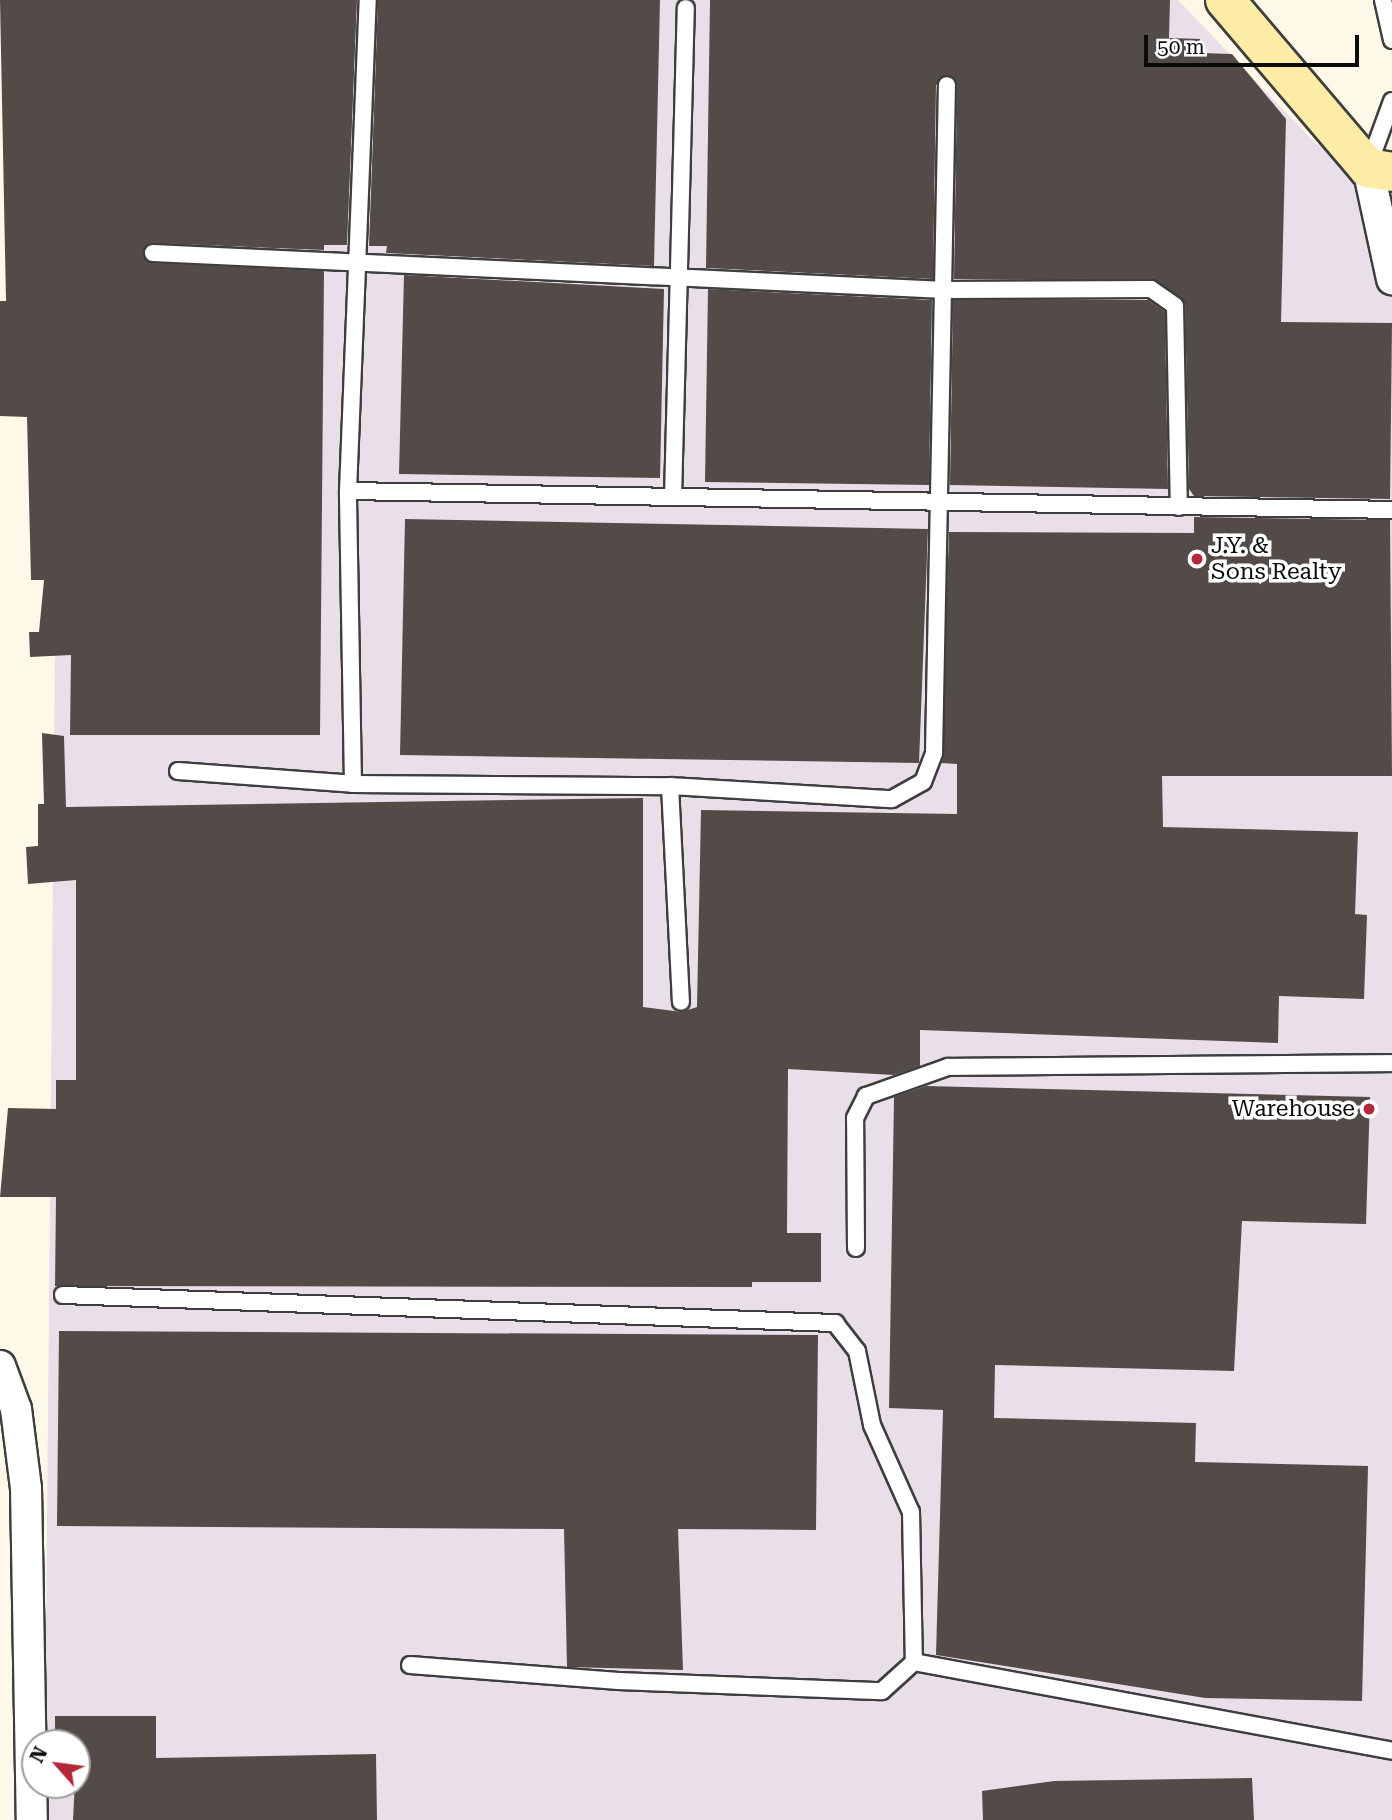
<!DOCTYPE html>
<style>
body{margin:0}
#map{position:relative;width:1392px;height:1820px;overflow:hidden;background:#fef8e9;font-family:"Roboto Serif",serif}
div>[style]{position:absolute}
.industrial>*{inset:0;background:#e8dfe9}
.building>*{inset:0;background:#534b47}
.roads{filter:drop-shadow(2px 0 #3e3e3e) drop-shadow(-2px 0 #3e3e3e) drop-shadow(0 2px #3e3e3e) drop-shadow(0 -2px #3e3e3e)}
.lane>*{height:16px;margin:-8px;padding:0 8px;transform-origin:8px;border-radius:8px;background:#fff}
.street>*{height:30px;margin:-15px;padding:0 15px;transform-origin:15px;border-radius:15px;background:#fff}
.secondary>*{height:38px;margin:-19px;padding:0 19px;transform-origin:19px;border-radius:19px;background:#fceca6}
.dots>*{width:19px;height:19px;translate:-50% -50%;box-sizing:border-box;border:4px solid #fff;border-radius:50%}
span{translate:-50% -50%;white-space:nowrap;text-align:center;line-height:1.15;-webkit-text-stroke:7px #fff;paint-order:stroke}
.poi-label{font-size:23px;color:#0b0b0b}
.left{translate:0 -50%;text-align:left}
.right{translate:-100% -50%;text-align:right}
.north{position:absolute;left:21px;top:1729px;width:70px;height:70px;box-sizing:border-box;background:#fff;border:2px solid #9d9d9d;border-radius:50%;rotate:298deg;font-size:19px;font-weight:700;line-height:28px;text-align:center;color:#0b0b0b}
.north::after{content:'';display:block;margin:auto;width:24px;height:32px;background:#b4293a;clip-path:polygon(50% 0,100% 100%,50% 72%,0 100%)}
.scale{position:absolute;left:1144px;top:35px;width:215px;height:32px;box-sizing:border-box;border:4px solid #0b0b0b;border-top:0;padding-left:9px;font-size:21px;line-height:24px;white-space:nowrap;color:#0b0b0b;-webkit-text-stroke:5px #fff;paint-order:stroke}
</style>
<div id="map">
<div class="industrial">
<i style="clip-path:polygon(61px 0,1178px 0,1317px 145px,1392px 151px,1392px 1820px,44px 1820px,45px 1785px,77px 1785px,77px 1743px,45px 1743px)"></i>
</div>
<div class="building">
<i style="clip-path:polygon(0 0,357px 0,347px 245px,324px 245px,324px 250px,153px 243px,143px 252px,153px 263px,324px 271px,320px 735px,70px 735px,71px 655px,30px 657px,29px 632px,39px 632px,44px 580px,31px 580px,27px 417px,0 416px,0 301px,6px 301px)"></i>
<i style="clip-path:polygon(378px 0,660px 0,654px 266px,386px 253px,387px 246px,369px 246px)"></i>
<i style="clip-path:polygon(710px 0,1170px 0,1169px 38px,1200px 39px,1200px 53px,1232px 54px,1286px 119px,1281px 322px,1392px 323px,1390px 499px,1194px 496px,1189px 489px,1185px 305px,1156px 280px,954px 279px,957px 85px,952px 76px,936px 85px,933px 279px,706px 268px)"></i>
<i style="clip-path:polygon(404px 275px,664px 289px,660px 478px,399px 474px)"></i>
<i style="clip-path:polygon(708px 289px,932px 300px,929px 485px,705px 482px)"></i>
<i style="clip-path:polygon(953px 300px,1148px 300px,1165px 312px,1168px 489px,950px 485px)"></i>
<i style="clip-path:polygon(1194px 517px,1390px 520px,1392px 776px,1162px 776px,1163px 827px,1358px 832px,1355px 914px,1367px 915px,1364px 999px,1279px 996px,1278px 1043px,920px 1030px,920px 1066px,894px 1075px,788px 1069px,787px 1233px,821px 1233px,821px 1282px,752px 1282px,752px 1287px,55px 1286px,56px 1197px,0 1197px,8px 1108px,56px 1109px,56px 1080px,76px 1080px,76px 880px,28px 884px,26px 847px,38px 846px,38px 804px,44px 804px,42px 733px,64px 736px,66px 807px,643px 798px,643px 1007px,682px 1012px,697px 1007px,701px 810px,957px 814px,957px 764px,941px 763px,949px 532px,1194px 533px)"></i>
<i style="clip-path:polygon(405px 519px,928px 529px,919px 763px,400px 755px)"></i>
<i style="clip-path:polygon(926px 1086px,1370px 1097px,1366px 1224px,1242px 1221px,1234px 1371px,995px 1365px,994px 1418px,1196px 1423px,1195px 1462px,1368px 1466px,1362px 1701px,1205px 1698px,936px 1655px,943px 1410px,889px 1408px,894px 1097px)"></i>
<i style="clip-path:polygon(59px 1331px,818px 1335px,816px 1530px,678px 1529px,683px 1670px,567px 1667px,564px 1529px,57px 1526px)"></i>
<i style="clip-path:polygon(55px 1716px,156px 1716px,156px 1758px,376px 1754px,377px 1820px,73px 1820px,77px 1743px,55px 1743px)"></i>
<i style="clip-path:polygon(1252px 1778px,1254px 1820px,983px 1820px,982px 1791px,1054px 1781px)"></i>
</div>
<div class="roads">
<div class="lane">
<i style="left:1383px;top:0;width:41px;rotate:77.3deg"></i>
<i style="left:1369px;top:164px;width:67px;rotate:-69.9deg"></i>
<i style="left:153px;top:253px;width:793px;rotate:2.67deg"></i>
<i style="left:945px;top:290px;width:206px;rotate:-0.3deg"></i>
<i style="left:1151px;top:289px;width:29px;rotate:35deg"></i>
<i style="left:1175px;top:306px;width:201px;rotate:88.9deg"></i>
<i style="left:348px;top:491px;width:1044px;rotate:1.04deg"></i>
<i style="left:673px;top:497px;width:489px;rotate:-88.5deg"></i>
<i style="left:178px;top:771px;width:175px;rotate:4.2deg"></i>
<i style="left:353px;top:784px;width:317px;rotate:0.4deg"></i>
<i style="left:670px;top:786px;width:222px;rotate:3.4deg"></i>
<i style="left:892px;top:799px;width:35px;rotate:-29deg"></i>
<i style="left:923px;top:782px;width:31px;rotate:-69deg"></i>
<i style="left:934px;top:753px;width:668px;rotate:-88.89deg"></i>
<i style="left:353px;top:784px;width:293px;rotate:-91deg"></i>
<i style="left:348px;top:491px;width:491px;rotate:-87.7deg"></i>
<i style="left:670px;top:786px;width:216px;rotate:87.1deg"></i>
<i style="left:856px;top:1248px;width:130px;rotate:-90.4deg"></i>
<i style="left:855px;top:1118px;width:25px;rotate:-63deg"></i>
<i style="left:866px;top:1096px;width:87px;rotate:-19.5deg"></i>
<i style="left:948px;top:1067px;width:444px;rotate:-0.5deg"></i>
<i style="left:63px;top:1295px;width:773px;rotate:2.08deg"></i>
<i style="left:835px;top:1323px;width:36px;rotate:52deg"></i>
<i style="left:857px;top:1351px;width:76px;rotate:78.5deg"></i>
<i style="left:872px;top:1425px;width:95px;rotate:65.9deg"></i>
<i style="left:911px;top:1512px;width:150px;rotate:88.9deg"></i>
<i style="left:410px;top:1665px;width:209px;rotate:4.4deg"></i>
<i style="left:618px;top:1681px;width:264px;rotate:2.2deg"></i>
<i style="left:882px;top:1691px;width:43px;rotate:-42.2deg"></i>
<i style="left:914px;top:1662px;width:486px;rotate:10.5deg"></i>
</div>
<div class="street">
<i style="left:1368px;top:168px;width:114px;rotate:77.8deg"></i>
<i style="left:0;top:1366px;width:46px;rotate:69.6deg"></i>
<i style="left:16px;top:1409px;width:80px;rotate:82.8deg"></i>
<i style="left:26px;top:1488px;width:332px;rotate:89deg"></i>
</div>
<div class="secondary">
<i style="left:1225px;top:0;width:221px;rotate:49.6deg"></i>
<i style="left:1368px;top:168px;width:24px;rotate:9deg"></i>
</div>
</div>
<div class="dots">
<i style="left:1197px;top:559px;background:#b4293a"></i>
<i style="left:1369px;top:1109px;background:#b4293a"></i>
</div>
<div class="poi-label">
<span class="left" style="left:1211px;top:559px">J.Y. &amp;<br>Sons Realty</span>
<span class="right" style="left:1355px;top:1109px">Warehouse</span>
</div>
<div class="north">N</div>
<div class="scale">50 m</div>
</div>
